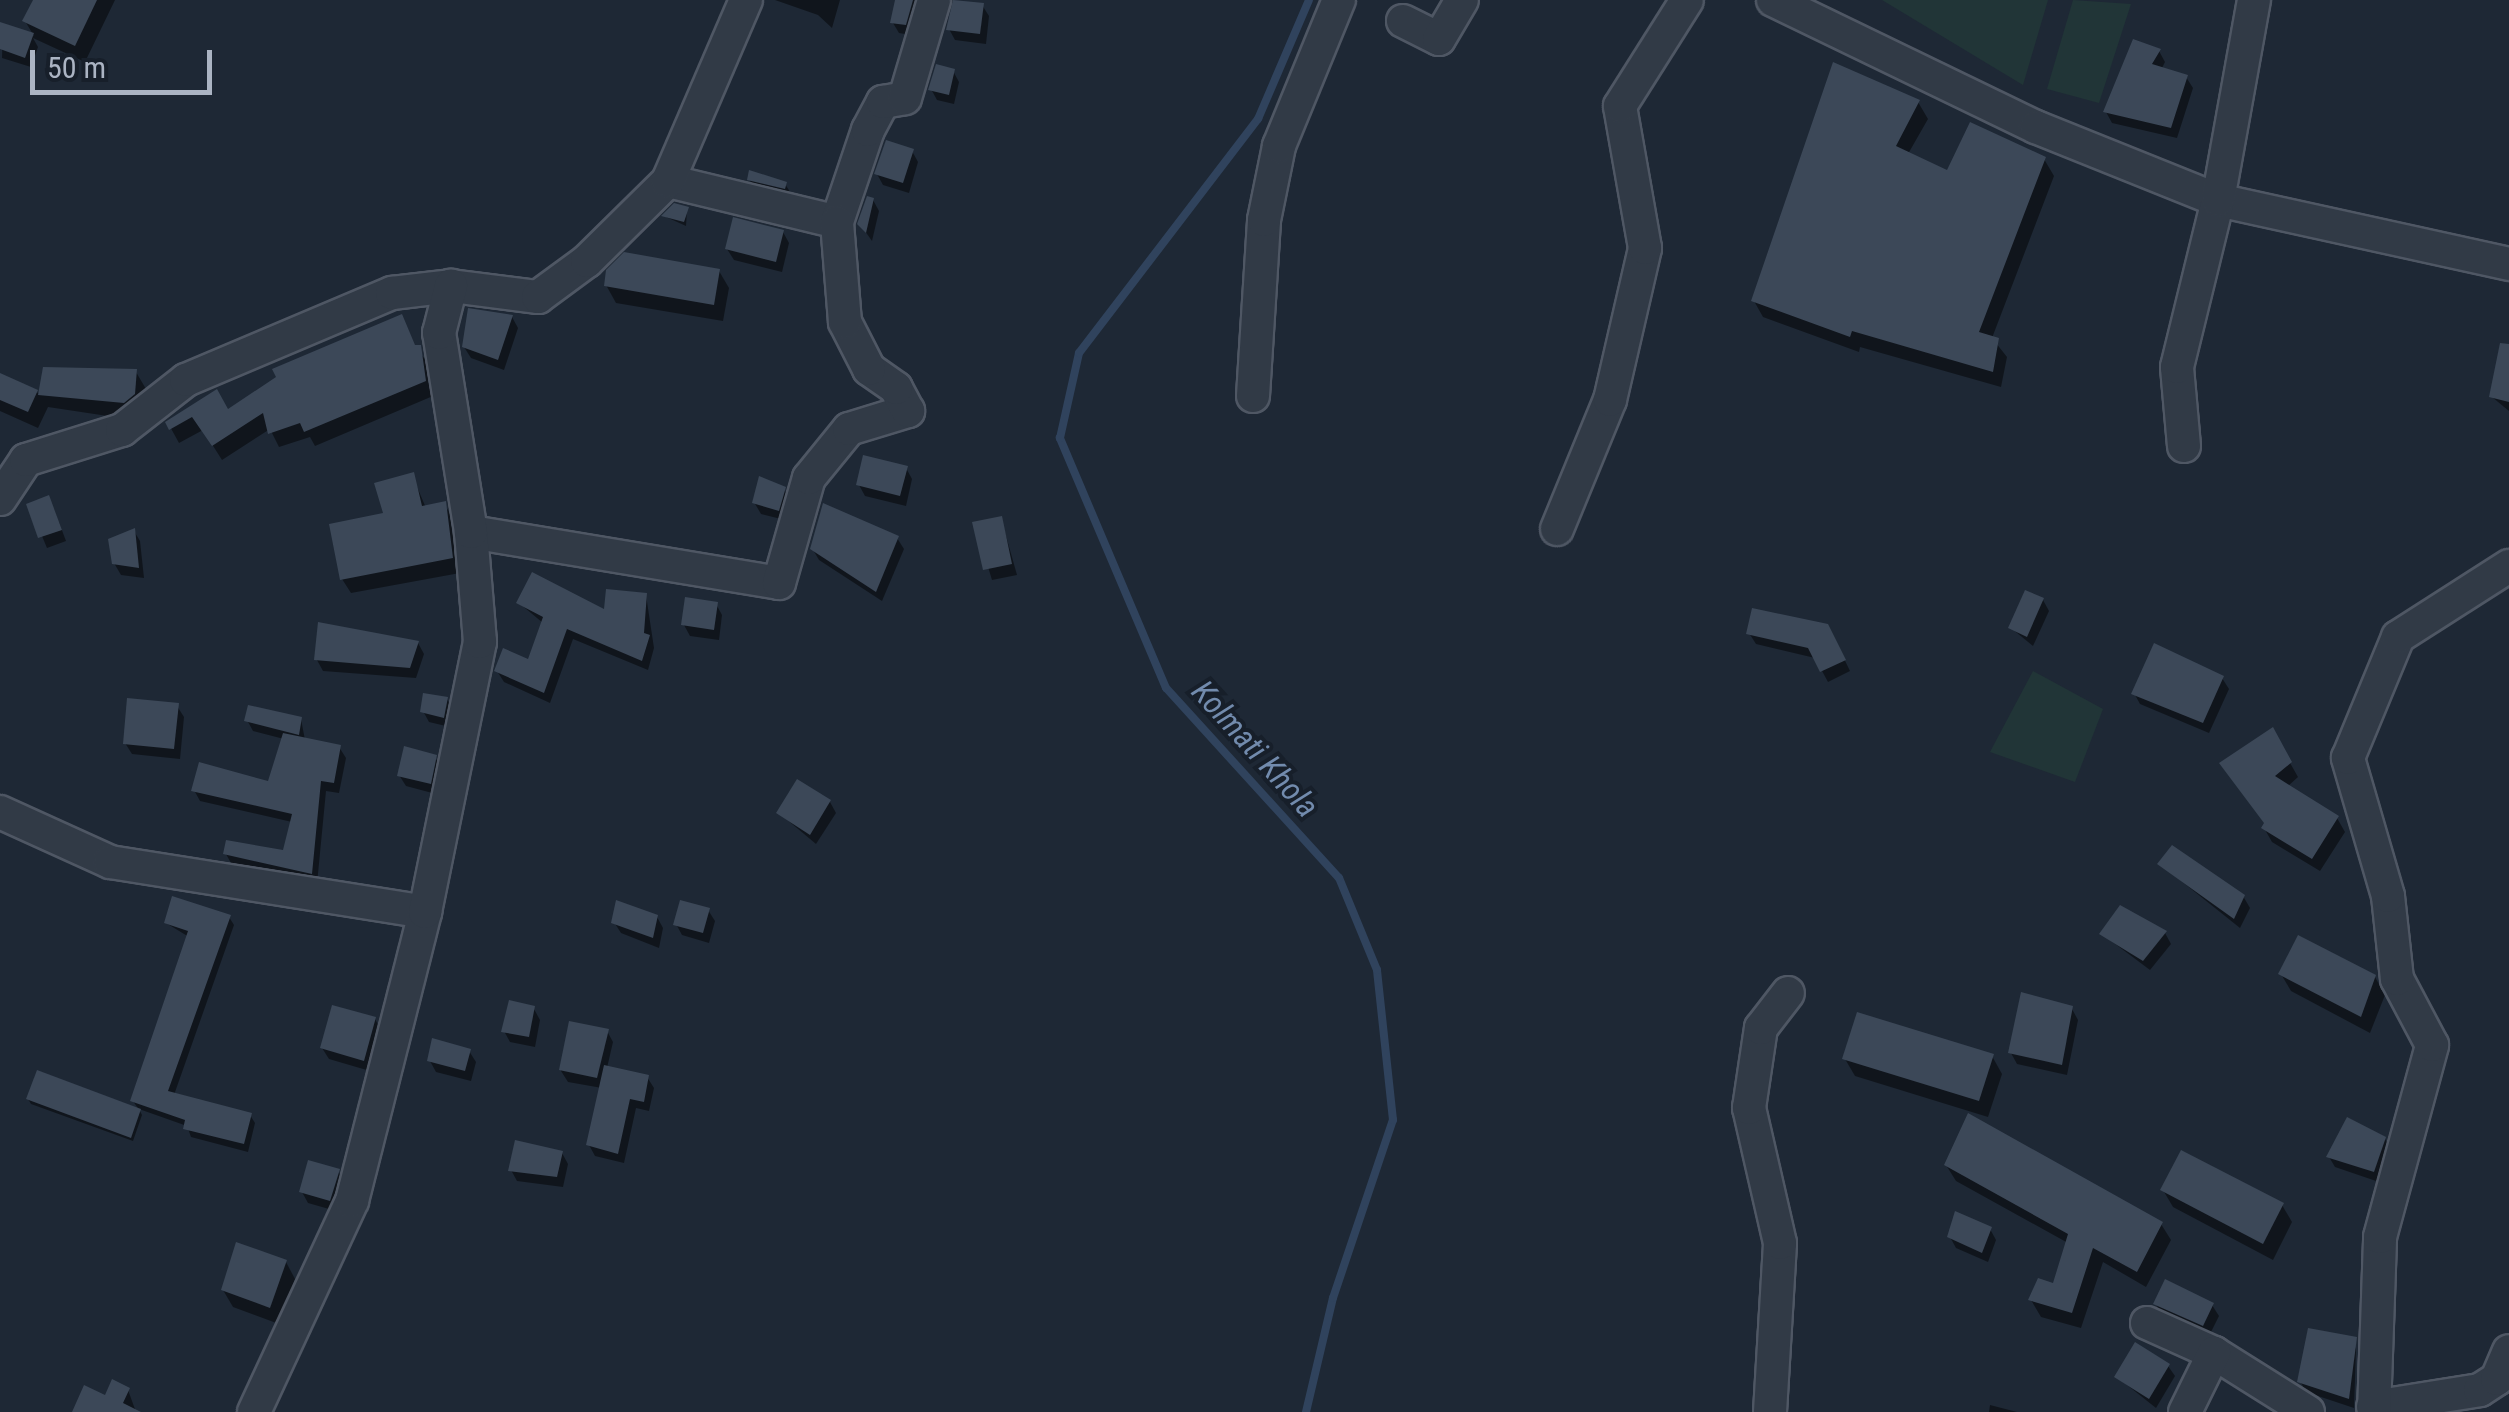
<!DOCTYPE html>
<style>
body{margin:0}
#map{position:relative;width:2509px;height:1412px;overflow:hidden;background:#1e2835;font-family:"Roboto Condensed",sans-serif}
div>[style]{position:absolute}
.green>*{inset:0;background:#213537}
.shadow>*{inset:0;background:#0007}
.stream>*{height:8px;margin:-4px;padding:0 4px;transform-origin:4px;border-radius:4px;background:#30435d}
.building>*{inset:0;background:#3c4858}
.roads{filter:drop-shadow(2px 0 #4f5764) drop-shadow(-2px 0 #4f5764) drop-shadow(0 2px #4f5764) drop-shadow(0 -2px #4f5764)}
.minor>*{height:32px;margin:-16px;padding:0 16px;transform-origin:16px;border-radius:16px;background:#313a46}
span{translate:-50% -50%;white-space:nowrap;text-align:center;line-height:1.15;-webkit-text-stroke:8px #171f2a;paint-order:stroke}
.water-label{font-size:32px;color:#728bad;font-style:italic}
.scale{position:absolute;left:30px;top:50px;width:182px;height:45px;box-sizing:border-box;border:5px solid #abb4c3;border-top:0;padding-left:12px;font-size:30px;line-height:35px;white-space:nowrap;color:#abb4c3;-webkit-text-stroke:8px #171f2a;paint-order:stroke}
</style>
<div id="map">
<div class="green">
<i style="clip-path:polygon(1882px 0,2048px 0,2023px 85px)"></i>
<i style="clip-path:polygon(2073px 0,2131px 4px,2099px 103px,2047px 89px)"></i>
<i style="clip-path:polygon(2033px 671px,2103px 709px,2075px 782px,1990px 752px)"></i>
</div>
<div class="shadow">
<i style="clip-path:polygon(38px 0,115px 0,85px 62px,33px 38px,38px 47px,31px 67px,2px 58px,3px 26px,34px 36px,25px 21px)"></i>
<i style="clip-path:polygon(840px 0,832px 28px,818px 15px,775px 0)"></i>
<i style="clip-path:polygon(898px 0,927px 0,911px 35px,899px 33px,893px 23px)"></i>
<i style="clip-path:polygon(982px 5px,989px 16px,986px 44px,955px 40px,949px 29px)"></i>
<i style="clip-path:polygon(2159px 51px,2165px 62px,2161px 70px,2186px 77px,2193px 88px,2177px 138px,2112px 123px,2106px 112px)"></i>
<i style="clip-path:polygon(953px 71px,959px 82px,954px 104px,937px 100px,931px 89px)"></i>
<i style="clip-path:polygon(1918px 102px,1928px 119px,1908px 154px,1948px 174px,2044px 159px,2054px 176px,1992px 338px,2007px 357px,2001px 387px,1860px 347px,1859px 352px,1763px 317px,1754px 301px)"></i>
<i style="clip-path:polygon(912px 151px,918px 162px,909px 193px,883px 185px,877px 174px)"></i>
<i style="clip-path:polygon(749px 179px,785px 184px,792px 195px,756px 190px)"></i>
<i style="clip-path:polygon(873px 200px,879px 211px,872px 241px,860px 224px)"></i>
<i style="clip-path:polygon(687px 209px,686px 226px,664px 216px)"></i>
<i style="clip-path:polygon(783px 232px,789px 243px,782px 272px,734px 260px,727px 249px)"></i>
<i style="clip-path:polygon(719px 271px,729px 288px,723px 321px,616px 303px,606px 285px)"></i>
<i style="clip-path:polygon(512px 317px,518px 328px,504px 370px,471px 358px,464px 347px)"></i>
<i style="clip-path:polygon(416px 348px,428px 363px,433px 396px,315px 446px,310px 437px,279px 447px,270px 429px,222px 460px,203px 430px,179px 443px,168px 423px,216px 392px,227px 412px)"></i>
<i style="clip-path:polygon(2509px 370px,2509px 411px,2492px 397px)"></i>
<i style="clip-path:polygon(136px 372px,146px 389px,144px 412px,134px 420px,48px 407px,38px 428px,0 411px,0 375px,40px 394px)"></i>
<i style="clip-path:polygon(906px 468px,912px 479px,906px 506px,865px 496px,859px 485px)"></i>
<i style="clip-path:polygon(412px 475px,426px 508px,444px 504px,453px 518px,460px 573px,351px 593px,342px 579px)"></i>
<i style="clip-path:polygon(784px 489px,790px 500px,785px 520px,761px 514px,754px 502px)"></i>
<i style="clip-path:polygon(29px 505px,54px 509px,66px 541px,47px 548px)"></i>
<i style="clip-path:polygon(1001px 518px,1017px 575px,992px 580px,975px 524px)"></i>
<i style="clip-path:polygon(134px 531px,140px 541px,144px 578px,121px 575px,114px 563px)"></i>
<i style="clip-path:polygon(897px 538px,904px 549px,882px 601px,819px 560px,812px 548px)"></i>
<i style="clip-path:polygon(646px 595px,654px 648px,648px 670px,573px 639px,550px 703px,504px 682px,497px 671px,529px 662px,543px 623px,519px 603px,606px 613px)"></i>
<i style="clip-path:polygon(2043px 600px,2049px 611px,2033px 646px,2011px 628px)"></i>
<i style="clip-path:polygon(716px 604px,722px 615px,719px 640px,690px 636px,684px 625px)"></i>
<i style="clip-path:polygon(1749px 633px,1834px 638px,1850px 671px,1828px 682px,1815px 658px,1756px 644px)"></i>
<i style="clip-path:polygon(418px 643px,424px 654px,416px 678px,323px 671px,317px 660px)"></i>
<i style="clip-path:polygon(2222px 678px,2229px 689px,2209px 733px,2140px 704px,2134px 693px)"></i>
<i style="clip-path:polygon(447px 699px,453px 710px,450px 727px,429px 722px,423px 711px)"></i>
<i style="clip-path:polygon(177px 706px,184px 717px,180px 759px,132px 754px,125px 743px)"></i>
<i style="clip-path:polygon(301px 719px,305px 740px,339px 747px,346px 758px,339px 793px,326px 791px,317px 884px,232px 865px,226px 854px,285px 853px,292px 822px,200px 801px,194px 790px,270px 784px,284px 739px,253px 731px,247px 720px)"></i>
<i style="clip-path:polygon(2272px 731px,2298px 777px,2287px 787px,2337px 818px,2345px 832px,2320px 871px,2272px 842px,2264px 828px)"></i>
<i style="clip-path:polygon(435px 757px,441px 768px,436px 794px,406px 786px,399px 775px)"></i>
<i style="clip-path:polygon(830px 802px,836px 813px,816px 844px,779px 813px)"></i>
<i style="clip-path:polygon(2160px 864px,2243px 896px,2250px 908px,2240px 928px)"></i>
<i style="clip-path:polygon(708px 910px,715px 921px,709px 943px,682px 935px,676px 924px)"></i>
<i style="clip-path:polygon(229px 917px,234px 925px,174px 1095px,250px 1115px,255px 1123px,248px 1152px,191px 1137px,187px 1126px,139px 1109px,142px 1115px,133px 1141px,31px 1104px,28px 1099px,139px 1110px,133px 1101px,189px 937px,166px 923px)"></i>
<i style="clip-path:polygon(657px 917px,663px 928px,659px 948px,621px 933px,614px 922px)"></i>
<i style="clip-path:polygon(2165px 933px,2171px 944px,2150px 970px,2102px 934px)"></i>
<i style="clip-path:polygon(2281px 974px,2375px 977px,2385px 995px,2370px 1033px,2291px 991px)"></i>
<i style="clip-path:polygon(534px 1009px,540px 1020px,535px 1047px,510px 1042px,504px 1031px)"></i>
<i style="clip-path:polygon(2072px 1009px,2078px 1020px,2067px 1075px,2017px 1064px,2011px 1053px)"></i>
<i style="clip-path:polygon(375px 1019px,381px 1030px,370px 1071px,329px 1059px,322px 1048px)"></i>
<i style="clip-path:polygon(571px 1024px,607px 1031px,613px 1042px,607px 1068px,647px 1077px,654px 1088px,649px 1111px,636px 1108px,624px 1163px,595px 1156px,589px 1145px,602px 1088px,568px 1082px,561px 1071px)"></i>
<i style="clip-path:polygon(469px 1051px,476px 1062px,471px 1081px,436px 1072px,430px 1061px)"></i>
<i style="clip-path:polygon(1992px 1056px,2002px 1074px,1988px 1117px,1855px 1076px,1845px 1059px)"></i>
<i style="clip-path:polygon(2385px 1139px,2391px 1150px,2379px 1182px,2335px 1167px,2329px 1157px)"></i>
<i style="clip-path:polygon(562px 1153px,568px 1164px,563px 1187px,517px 1181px,511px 1170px)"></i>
<i style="clip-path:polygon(1946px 1165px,2161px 1224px,2171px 1240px,2146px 1287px,2103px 1262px,2081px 1328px,2041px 1317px,2031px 1300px,2054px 1286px,2068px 1243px,1956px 1181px)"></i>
<i style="clip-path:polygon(338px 1171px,344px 1182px,336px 1211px,308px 1203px,302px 1192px)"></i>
<i style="clip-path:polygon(2163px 1190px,2282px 1205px,2292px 1222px,2273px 1260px,2173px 1207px)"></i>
<i style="clip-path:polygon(1990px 1229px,1996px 1240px,1988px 1262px,1956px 1248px,1950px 1237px)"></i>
<i style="clip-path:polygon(286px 1262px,295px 1279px,279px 1324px,233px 1307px,223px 1290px)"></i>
<i style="clip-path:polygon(2156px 1304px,2212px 1305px,2219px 1316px,2209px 1336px,2162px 1315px)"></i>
<i style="clip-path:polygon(2350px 1338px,2356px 1349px,2354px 1408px,2306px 1392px,2300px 1381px)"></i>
<i style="clip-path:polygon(2168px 1366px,2175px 1376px,2156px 1408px,2117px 1377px)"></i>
<i style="clip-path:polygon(128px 1390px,136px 1412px,75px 1412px,106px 1398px)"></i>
<i style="clip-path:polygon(1990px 1405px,2017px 1412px,1989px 1412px)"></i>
</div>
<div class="stream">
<i style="left:1306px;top:1412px;width:117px;rotate:-76.7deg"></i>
<i style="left:1333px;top:1298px;width:188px;rotate:-71.4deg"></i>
<i style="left:1393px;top:1120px;width:151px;rotate:-96.1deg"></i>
<i style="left:1377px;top:970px;width:100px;rotate:-112.4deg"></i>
<i style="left:1339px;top:878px;width:257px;rotate:-132.3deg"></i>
<i style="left:1166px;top:688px;width:272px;rotate:-113deg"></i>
<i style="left:1060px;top:438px;width:87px;rotate:-77.4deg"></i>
<i style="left:1079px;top:353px;width:295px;rotate:-52.6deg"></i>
<i style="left:1258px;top:119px;width:129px;rotate:-66.8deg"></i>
</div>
<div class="building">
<i style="clip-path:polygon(33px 0,97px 0,75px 46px,22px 21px)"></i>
<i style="clip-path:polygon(895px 0,913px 0,906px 25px,890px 23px)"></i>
<i style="clip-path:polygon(953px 0,984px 3px,980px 34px,946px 30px)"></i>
<i style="clip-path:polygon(0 22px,34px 33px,25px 58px,0 49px)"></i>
<i style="clip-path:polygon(2133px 39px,2161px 49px,2152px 64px,2188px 75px,2171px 128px,2103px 112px)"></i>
<i style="clip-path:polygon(1833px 62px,1920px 100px,1896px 146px,1947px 170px,1970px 122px,2046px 157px,1979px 332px,1999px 338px,1993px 372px,1852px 331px,1850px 337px,1751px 301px)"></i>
<i style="clip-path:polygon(936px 64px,955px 69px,949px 95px,928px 90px)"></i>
<i style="clip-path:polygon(886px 140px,914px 149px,903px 183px,874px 174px)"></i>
<i style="clip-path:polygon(749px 170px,787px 182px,785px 189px,747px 180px)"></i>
<i style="clip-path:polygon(867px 196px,874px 198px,866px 233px,857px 224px)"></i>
<i style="clip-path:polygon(674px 203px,689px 207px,684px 222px,661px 216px)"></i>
<i style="clip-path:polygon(733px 217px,784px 230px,776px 262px,725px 249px)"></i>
<i style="clip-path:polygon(624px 252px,720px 269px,714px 305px,604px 286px,606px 270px)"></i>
<i style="clip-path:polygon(468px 308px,513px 315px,498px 360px,462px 347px)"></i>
<i style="clip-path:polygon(402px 314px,415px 345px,421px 345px,426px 381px,304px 432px,300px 423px,268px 434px,263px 413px,212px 446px,192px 417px,169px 430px,165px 422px,217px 389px,228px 409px,276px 377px,272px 369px)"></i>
<i style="clip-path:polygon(2500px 343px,2509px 344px,2509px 402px,2489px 397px)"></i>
<i style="clip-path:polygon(43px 367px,137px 369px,135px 394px,124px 403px,38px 395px)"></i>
<i style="clip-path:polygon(0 373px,38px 390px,28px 412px,0 400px)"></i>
<i style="clip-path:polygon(863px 455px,908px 466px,900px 496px,856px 485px)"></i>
<i style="clip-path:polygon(414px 472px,422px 506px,446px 501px,453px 558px,340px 580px,329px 524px,383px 513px,374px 483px)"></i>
<i style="clip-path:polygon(759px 476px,786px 487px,779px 511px,752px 503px)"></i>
<i style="clip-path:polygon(49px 495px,62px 530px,38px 538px,26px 504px)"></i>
<i style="clip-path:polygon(823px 503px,899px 536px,876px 592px,810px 549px)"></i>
<i style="clip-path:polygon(1002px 516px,1012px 564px,983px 570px,972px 522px)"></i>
<i style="clip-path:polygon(135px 528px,139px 568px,112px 564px,108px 539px)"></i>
<i style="clip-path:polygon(532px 572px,604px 609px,606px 589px,647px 593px,644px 633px,650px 635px,642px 661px,567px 629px,544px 693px,494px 671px,503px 648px,528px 659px,543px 617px,516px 603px)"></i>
<i style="clip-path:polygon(2025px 590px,2044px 598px,2027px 637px,2008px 628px)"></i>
<i style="clip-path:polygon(685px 597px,718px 602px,714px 630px,681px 625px)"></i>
<i style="clip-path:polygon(1752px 608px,1828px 624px,1846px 660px,1820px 672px,1808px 648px,1746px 634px)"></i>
<i style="clip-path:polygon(318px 622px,419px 641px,410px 668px,314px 660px)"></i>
<i style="clip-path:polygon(2154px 643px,2224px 676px,2203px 723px,2131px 694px)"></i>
<i style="clip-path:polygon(423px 693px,448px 697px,444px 718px,420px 712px)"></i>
<i style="clip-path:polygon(127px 698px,179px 703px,174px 749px,123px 744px)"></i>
<i style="clip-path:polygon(248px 705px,302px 717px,299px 735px,244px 721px)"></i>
<i style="clip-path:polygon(2273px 727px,2292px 762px,2275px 776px,2339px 816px,2312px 859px,2261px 828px,2264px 823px,2219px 763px)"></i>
<i style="clip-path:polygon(283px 733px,341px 745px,334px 783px,321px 781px,312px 874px,223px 854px,226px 840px,283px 850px,292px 814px,191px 791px,199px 762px,268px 781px)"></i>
<i style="clip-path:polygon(404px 746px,437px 755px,431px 784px,397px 776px)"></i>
<i style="clip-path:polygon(797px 779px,831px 800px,810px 835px,776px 813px)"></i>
<i style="clip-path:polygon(2172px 845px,2245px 895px,2234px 919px,2157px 864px)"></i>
<i style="clip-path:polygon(172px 896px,231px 915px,168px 1091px,252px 1113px,244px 1144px,183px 1129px,185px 1120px,130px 1101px,188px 931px,164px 923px)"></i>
<i style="clip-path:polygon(616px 900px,658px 915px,653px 938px,611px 923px)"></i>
<i style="clip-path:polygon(680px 900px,710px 908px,703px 933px,673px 925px)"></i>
<i style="clip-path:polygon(2120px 905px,2167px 931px,2143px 961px,2099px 934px)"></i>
<i style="clip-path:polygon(2298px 935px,2376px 975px,2361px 1017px,2278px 974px)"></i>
<i style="clip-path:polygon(2021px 992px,2073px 1006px,2062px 1065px,2008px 1053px)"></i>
<i style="clip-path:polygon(509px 1000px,535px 1006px,529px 1037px,501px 1032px)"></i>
<i style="clip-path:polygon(332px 1005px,376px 1017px,364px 1061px,320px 1048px)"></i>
<i style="clip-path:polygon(1857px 1012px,1994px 1054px,1979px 1101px,1842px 1059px)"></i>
<i style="clip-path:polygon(569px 1021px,609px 1029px,597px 1078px,559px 1070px)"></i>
<i style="clip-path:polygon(432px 1038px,471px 1049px,465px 1071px,427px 1061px)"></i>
<i style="clip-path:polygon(604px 1065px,649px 1075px,644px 1102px,630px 1099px,618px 1154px,586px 1145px)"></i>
<i style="clip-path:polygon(37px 1070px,141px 1109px,131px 1138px,26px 1099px)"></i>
<i style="clip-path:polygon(1968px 1113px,2163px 1222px,2137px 1272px,2093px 1248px,2072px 1313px,2028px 1300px,2038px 1278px,2053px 1283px,2068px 1234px,1944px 1165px)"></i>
<i style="clip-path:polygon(2347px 1117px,2386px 1137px,2374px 1172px,2326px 1157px)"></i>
<i style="clip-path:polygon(515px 1140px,563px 1151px,557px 1177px,508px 1171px)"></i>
<i style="clip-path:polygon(2181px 1150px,2284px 1203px,2263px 1244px,2160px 1190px)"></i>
<i style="clip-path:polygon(308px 1160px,340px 1169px,330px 1201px,299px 1192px)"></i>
<i style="clip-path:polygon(1955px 1211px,1992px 1227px,1982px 1253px,1947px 1237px)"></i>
<i style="clip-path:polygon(236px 1242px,287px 1260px,270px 1308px,221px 1290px)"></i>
<i style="clip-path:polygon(2165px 1279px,2214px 1303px,2203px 1326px,2153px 1304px)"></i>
<i style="clip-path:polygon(2308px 1328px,2357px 1337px,2349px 1399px,2297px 1382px)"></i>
<i style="clip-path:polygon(2135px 1342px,2170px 1364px,2149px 1399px,2114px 1377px)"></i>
<i style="clip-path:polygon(112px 1379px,130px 1388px,123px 1403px,141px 1412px,72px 1412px,84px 1385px,105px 1395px)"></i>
</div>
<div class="roads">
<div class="minor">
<i style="left:1773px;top:0;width:292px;rotate:25.8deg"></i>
<i style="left:2036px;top:127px;width:196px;rotate:21.9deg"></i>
<i style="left:2218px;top:200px;width:298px;rotate:12.4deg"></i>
<i style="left:1403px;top:21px;width:40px;rotate:26.6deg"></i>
<i style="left:1439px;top:39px;width:45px;rotate:-59.5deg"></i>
<i style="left:668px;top:181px;width:174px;rotate:13.6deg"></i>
<i style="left:837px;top:222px;width:97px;rotate:-71.4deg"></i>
<i style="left:868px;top:130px;width:32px;rotate:-62deg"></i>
<i style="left:883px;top:102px;width:22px;rotate:-10deg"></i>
<i style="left:905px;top:98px;width:102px;rotate:-73.5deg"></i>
<i style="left:1253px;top:396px;width:176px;rotate:-86.4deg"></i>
<i style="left:1264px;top:220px;width:76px;rotate:-78.5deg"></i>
<i style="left:1279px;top:146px;width:158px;rotate:-67.7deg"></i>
<i style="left:2184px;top:446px;width:79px;rotate:-95.1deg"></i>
<i style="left:2177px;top:367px;width:172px;rotate:-76.2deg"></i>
<i style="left:2218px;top:200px;width:203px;rotate:-79.8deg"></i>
<i style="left:0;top:499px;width:47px;rotate:-56.3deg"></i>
<i style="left:26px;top:460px;width:101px;rotate:-17.4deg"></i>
<i style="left:122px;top:430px;width:81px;rotate:-38deg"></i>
<i style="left:186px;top:380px;width:224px;rotate:-22.9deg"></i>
<i style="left:392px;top:293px;width:59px;rotate:-6.8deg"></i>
<i style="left:451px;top:286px;width:88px;rotate:7.2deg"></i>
<i style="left:538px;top:297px;width:61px;rotate:-36.3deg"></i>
<i style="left:587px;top:261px;width:114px;rotate:-44.6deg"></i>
<i style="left:668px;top:181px;width:197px;rotate:-66.7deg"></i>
<i style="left:1557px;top:529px;width:139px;rotate:-67.7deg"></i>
<i style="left:1610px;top:400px;width:156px;rotate:-77deg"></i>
<i style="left:1645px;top:248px;width:144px;rotate:-100deg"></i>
<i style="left:1620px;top:106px;width:125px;rotate:-57.7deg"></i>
<i style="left:471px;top:532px;width:312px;rotate:9.4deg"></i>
<i style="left:779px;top:583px;width:109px;rotate:-74.1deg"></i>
<i style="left:809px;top:478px;width:63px;rotate:-50.8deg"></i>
<i style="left:849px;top:429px;width:62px;rotate:-17deg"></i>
<i style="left:908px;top:411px;width:26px;rotate:-118deg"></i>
<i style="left:896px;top:388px;width:33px;rotate:-145deg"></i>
<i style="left:869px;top:369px;width:53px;rotate:-117.1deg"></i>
<i style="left:845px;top:322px;width:100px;rotate:-94.6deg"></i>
<i style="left:0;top:812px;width:121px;rotate:24.4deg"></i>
<i style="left:110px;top:862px;width:319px;rotate:9deg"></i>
<i style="left:2147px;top:1323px;width:73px;rotate:24.1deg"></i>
<i style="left:2214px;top:1353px;width:111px;rotate:32.1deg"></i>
<i style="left:2373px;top:1407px;width:108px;rotate:-9deg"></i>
<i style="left:2480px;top:1390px;width:20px;rotate:-33deg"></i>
<i style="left:2497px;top:1379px;width:30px;rotate:-67deg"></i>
<i style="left:254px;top:1412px;width:233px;rotate:-65.1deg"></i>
<i style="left:352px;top:1201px;width:298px;rotate:-75.8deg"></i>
<i style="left:425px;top:912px;width:276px;rotate:-78.5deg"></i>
<i style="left:480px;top:642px;width:110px;rotate:-94.7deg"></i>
<i style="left:471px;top:532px;width:202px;rotate:-99.1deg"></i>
<i style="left:439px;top:333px;width:49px;rotate:-75.7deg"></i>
<i style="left:1770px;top:1412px;width:169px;rotate:-86.6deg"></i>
<i style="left:1780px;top:1243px;width:139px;rotate:-102.9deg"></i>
<i style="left:1749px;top:1108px;width:81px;rotate:-81.5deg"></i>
<i style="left:1761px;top:1028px;width:44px;rotate:-52.4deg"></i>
<i style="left:2185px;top:1412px;width:66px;rotate:-63.8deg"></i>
<i style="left:2374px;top:1412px;width:175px;rotate:-88deg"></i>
<i style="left:2380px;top:1237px;width:199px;rotate:-74.8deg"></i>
<i style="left:2432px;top:1045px;width:75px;rotate:-117.9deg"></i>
<i style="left:2397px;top:979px;width:83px;rotate:-96.2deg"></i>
<i style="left:2388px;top:896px;width:144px;rotate:-106.2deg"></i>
<i style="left:2348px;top:758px;width:131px;rotate:-67.5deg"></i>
<i style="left:2398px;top:637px;width:132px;rotate:-32.6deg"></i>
</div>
</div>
<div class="water-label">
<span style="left:1255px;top:749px;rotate:48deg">Kolmati Khola</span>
</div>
<div class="scale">50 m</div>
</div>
